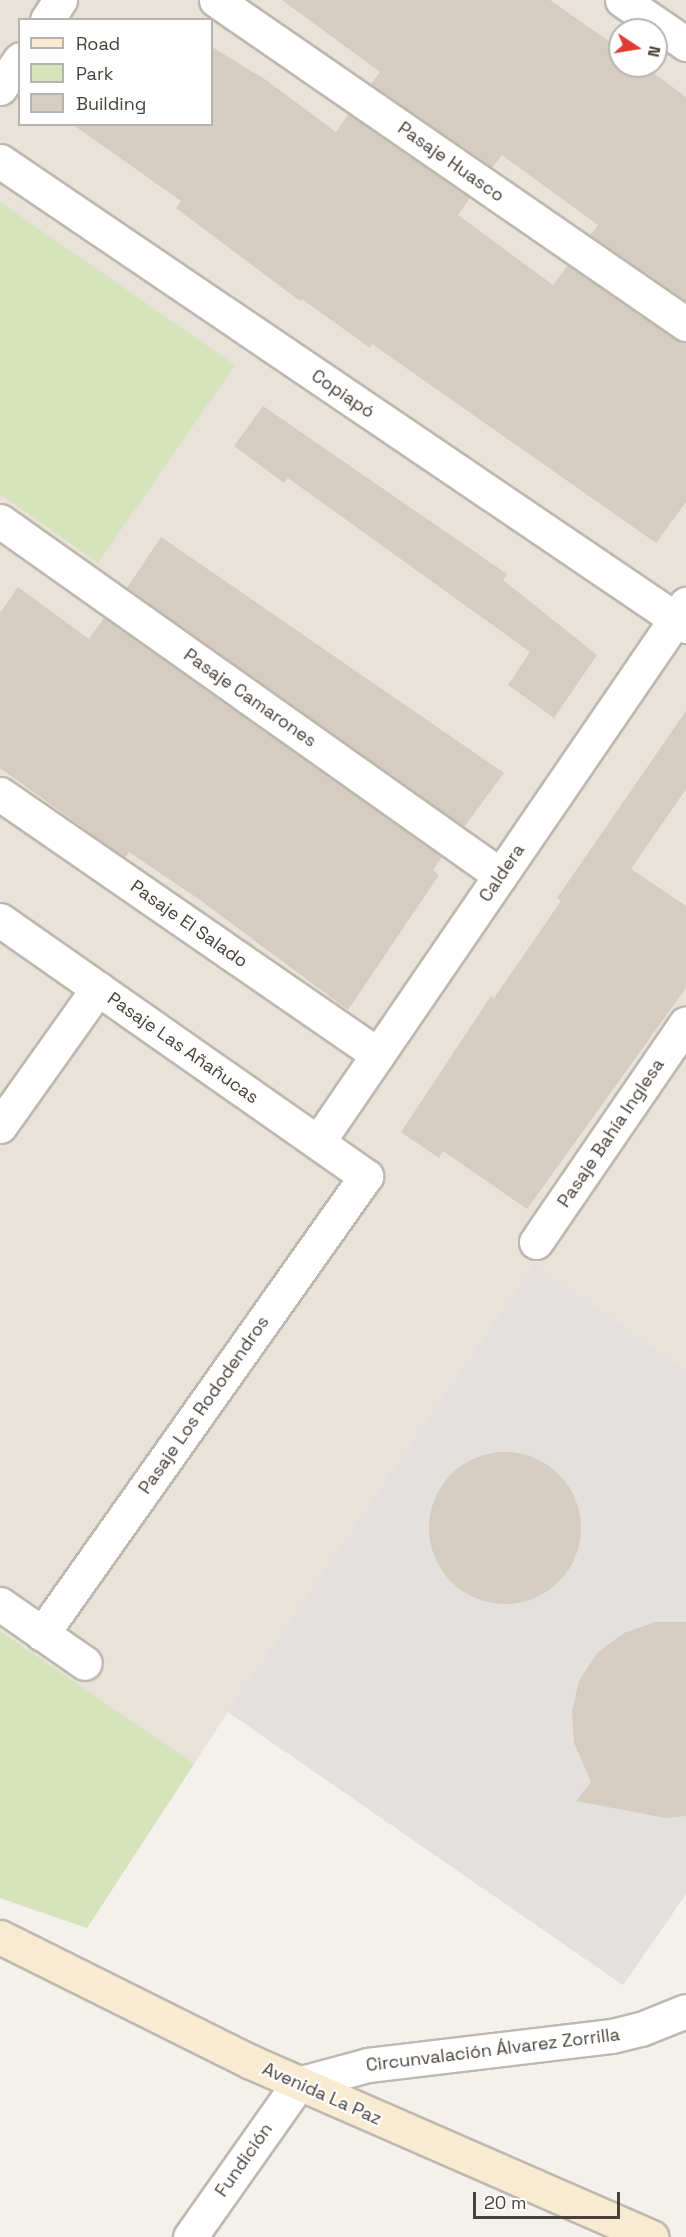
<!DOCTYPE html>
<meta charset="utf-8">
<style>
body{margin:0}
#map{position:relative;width:686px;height:2237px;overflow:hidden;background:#f4f1ec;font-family:"Space Grotesk",sans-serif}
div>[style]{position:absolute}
.residential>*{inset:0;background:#e8e2db}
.industrial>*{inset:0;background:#e4e0dd}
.green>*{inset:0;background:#d5e4ba}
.building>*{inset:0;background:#d5ccc2}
.round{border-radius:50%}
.roads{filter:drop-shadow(2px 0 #bfb8af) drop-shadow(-2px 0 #bfb8af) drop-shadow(0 2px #bfb8af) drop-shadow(0 -2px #bfb8af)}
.minor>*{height:33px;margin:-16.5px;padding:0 16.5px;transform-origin:16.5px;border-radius:16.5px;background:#fff}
.tertiary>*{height:33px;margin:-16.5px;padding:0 16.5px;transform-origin:16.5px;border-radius:16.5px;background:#fff}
.secondary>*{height:33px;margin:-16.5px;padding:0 16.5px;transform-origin:16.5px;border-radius:16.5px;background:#f9ebd1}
span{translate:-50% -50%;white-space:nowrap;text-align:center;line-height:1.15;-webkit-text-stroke:4.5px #fff;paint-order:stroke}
.street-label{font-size:18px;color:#48413a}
.legend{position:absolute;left:18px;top:18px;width:195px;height:108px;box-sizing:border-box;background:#fff;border:2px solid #b6b3b0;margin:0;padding:8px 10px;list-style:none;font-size:18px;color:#48413a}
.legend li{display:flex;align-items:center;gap:12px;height:30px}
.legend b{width:30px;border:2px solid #b6b3b0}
.north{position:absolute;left:608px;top:18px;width:60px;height:60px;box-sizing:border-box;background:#fff;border:2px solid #b6b3b0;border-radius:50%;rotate:102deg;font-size:16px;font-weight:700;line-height:24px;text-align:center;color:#48413a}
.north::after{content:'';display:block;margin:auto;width:21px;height:27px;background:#e33b34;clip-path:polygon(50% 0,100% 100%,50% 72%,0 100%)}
.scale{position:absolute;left:473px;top:2192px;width:147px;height:27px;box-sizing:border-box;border:3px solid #48413a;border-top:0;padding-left:8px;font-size:18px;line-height:21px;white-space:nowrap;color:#48413a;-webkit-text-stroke:4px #fff;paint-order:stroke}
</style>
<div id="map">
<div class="residential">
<i style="clip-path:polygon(evenodd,0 0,686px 0,686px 1894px,623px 1985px,228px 1712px,87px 1928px,0 1898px,0 0,20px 20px,212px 20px,212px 124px,20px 124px,20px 20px,0 0,620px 30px,656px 30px,656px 66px,620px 66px,620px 30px)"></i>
</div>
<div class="industrial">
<i style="clip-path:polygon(534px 1265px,686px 1371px,686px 1894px,623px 1985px,228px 1712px)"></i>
</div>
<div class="green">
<i style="clip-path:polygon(0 202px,235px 365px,98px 563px,0 494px)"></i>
<i style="clip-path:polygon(0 1631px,194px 1764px,87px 1928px,0 1898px)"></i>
</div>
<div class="building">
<i style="clip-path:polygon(282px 0,550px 0,620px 49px,620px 66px,644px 66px,686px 97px,686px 301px,590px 235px,598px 225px,502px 155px,492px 168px,371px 84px,380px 72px)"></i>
<i style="clip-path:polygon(212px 47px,266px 80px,336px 132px,349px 114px,470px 198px,458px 215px,553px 285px,568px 265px,675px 339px,686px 342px,686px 502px,656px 543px,372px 344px,370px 348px,302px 299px,300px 301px,176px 208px,181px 201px,72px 124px,212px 124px)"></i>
<i style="clip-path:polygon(263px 406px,507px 574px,503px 580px,597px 655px,554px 718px,508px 685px,530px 652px,288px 478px,284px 483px,234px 446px)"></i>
<i style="clip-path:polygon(161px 537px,504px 773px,464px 827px,127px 588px)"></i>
<i style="clip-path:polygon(18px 587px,89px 639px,104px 618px,442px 857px,433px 870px,439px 875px,348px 1010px,200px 900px,129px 852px,125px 858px,0 768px,0 613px)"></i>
<i style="clip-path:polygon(686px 711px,686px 789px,631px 869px,686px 906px,686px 988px,527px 1209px,443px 1151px,439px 1158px,401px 1132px,491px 996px,494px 998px,561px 901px,557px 898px)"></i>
<i class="round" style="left:429px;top:1452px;width:152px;height:152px"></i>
<i style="clip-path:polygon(655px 1622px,686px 1622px,686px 1816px,666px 1818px,576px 1801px,591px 1782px,574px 1743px,572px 1712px,579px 1681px,597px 1653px,624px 1633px)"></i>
</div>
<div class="roads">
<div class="minor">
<i style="left:216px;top:0;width:571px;rotate:34.58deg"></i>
<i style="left:622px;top:0;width:78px;rotate:34.5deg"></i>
<i style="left:0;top:161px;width:829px;rotate:34.13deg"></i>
<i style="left:0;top:521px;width:613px;rotate:35.3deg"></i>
<i style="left:0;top:794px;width:459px;rotate:34.6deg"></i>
<i style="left:0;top:920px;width:447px;rotate:35deg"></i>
<i style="left:366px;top:1176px;width:561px;rotate:125.28deg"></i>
<i style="left:0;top:1126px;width:169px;rotate:-54.6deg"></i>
<i style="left:318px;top:1142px;width:652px;rotate:-55.63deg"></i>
<i style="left:536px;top:1242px;width:265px;rotate:-55.6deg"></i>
<i style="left:0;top:1604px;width:103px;rotate:34.8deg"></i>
<i style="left:190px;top:2237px;width:187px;rotate:-54.8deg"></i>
<i style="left:298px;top:2084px;width:73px;rotate:-15.2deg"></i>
<i style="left:368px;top:2065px;width:246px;rotate:-6.8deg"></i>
<i style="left:612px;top:2036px;width:30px;rotate:-14deg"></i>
<i style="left:641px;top:2029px;width:48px;rotate:-21.8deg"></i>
</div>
<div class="tertiary">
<i style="left:47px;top:20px;width:24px;rotate:-57deg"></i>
<i style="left:0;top:88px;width:35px;rotate:-55deg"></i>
</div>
<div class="secondary">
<i style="left:0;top:1937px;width:280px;rotate:26.5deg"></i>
<i style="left:251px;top:2062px;width:437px;rotate:23.6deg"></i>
</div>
</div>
<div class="street-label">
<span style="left:451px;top:162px;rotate:35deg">Pasaje Huasco</span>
<span style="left:343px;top:394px;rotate:34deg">Copiapó</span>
<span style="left:250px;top:698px;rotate:35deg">Pasaje Camarones</span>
<span style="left:502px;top:873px;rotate:-56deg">Caldera</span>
<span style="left:189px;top:924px;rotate:35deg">Pasaje El Salado</span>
<span style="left:183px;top:1048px;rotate:35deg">Pasaje Las Añañucas</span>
<span style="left:611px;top:1133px;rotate:-56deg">Pasaje Bahía Inglesa</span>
<span style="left:204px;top:1405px;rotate:-55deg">Pasaje Los Rododendros</span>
<span style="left:493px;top:2050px;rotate:-7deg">Circunvalación Álvarez Zorrilla</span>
<span style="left:322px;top:2094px;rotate:24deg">Avenida La Paz</span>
<span style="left:244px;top:2160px;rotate:-55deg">Fundición</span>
</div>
<ul class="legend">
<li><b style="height:8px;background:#f9ebd1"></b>Road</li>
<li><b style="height:16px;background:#d5e4ba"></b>Park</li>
<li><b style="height:16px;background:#d5ccc2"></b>Building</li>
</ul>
<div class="north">N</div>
<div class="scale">20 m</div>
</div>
